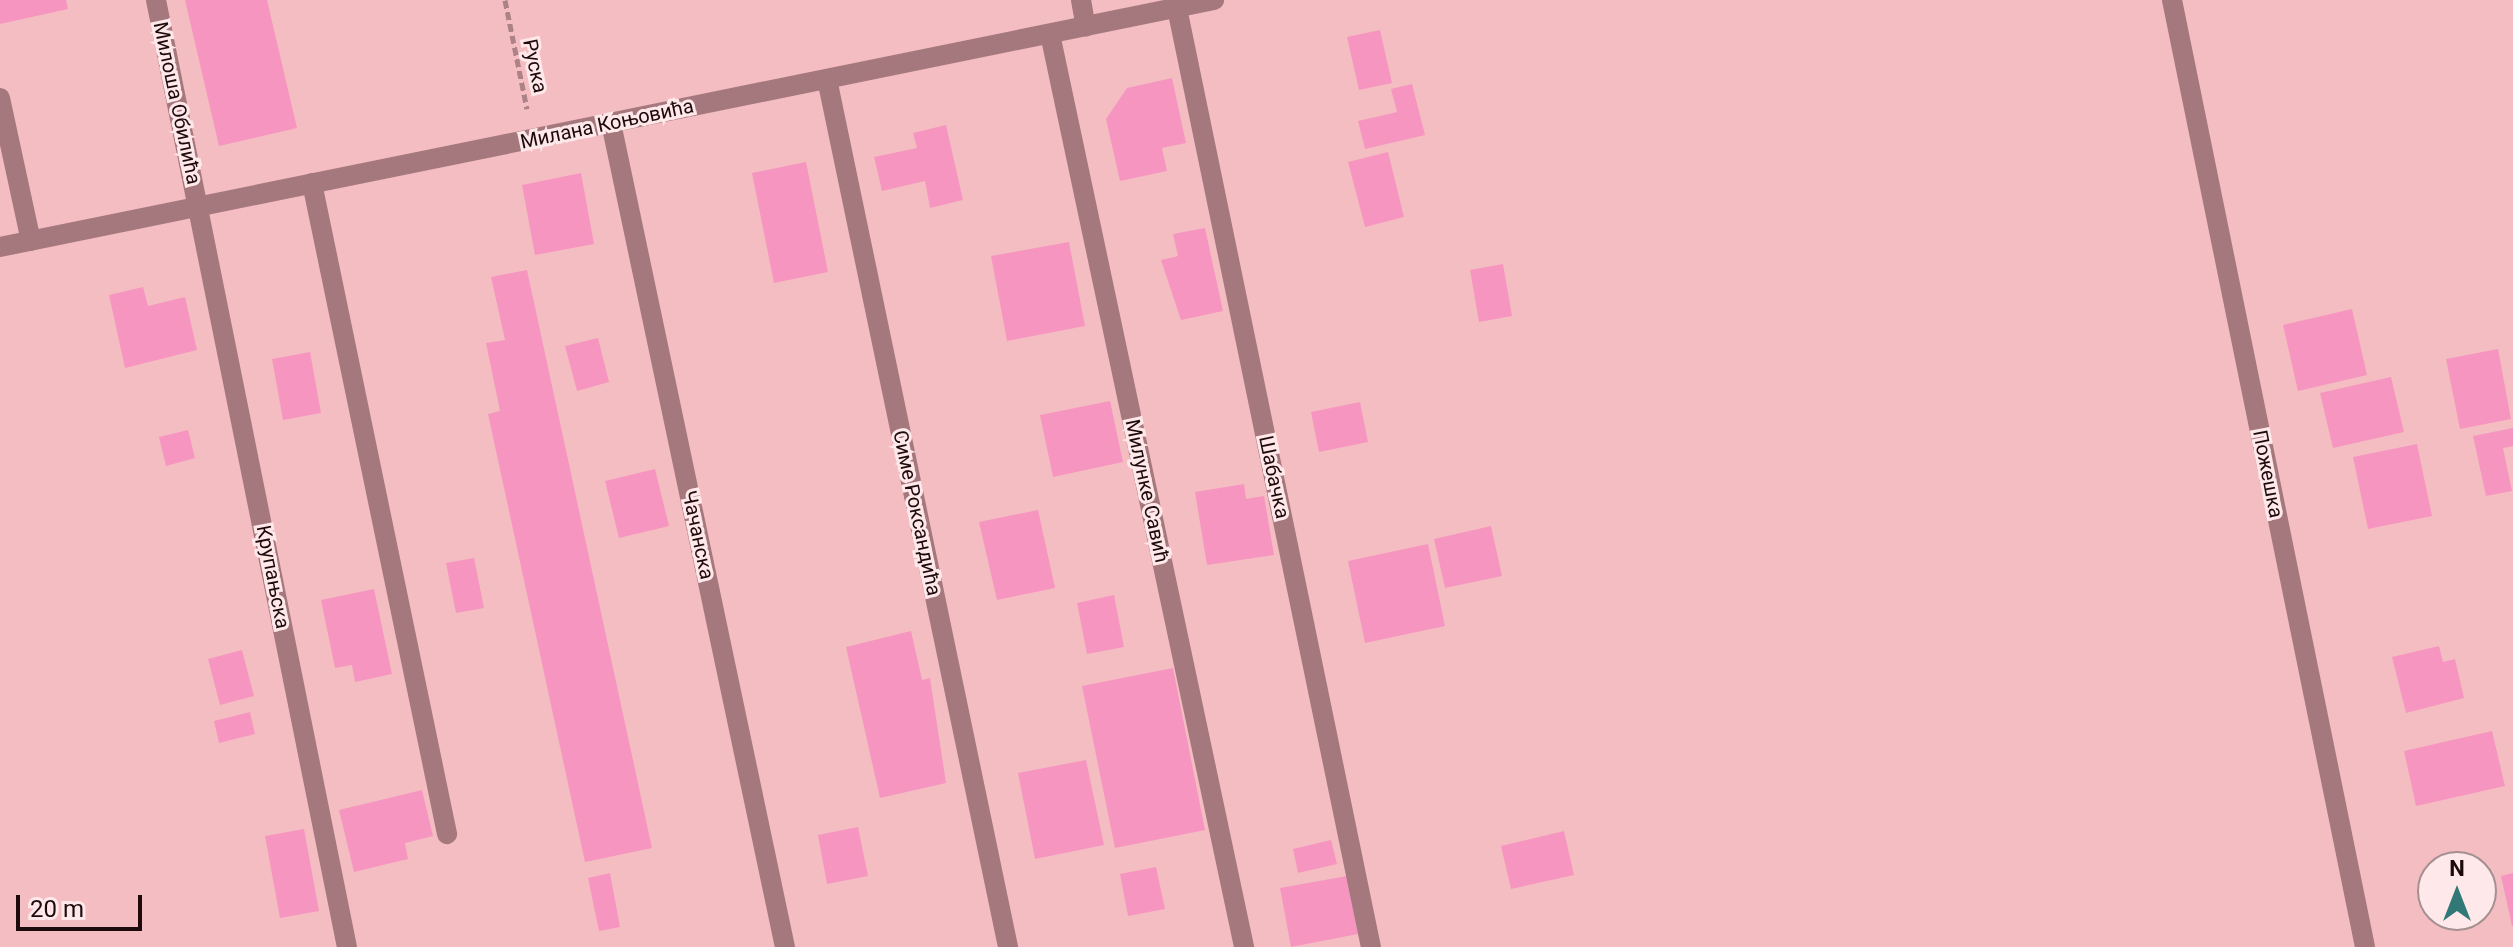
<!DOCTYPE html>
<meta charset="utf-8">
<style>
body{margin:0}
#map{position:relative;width:2513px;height:947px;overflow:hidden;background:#f4bdc2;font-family:Roboto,sans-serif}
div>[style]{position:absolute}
.building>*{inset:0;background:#f696c0}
.path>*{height:5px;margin-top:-2.5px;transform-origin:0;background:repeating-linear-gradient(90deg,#ad8286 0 8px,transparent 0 12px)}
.service>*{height:20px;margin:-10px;padding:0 10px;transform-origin:10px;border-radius:10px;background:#a5787d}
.minor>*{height:20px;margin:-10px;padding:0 10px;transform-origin:10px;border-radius:10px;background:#a5787d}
span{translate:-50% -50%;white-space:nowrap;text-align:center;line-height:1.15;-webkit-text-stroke:6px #ffe8ea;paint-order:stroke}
.street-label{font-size:20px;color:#1c0a0c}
.north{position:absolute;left:2417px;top:851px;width:80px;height:80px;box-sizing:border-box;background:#ffe8ea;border:2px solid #a48f91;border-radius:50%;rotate:0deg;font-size:22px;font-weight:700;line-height:32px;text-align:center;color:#1c0a0c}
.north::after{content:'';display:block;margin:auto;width:28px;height:36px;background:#307977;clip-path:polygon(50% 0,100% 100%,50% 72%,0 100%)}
.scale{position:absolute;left:16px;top:895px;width:126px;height:36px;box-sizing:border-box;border:4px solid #1c0a0c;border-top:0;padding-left:10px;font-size:24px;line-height:28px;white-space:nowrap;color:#1c0a0c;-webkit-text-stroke:6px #ffe8ea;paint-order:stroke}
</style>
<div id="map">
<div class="building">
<i style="clip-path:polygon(0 0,66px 0,68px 9px,0 24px)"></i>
<i style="clip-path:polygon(185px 0,267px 0,297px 128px,219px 146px)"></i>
<i style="clip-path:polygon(1380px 30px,1392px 83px,1359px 90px,1347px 37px)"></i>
<i style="clip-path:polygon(1172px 78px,1186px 143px,1162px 148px,1167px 171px,1120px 181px,1106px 119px,1127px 88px)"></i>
<i style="clip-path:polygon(1412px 84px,1425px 135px,1365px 149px,1358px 121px,1397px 112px,1391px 89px)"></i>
<i style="clip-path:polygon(946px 125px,963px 200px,930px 208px,925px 181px,882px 191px,874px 157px,917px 148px,913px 133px)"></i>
<i style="clip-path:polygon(1388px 152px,1404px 217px,1365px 227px,1348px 162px)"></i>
<i style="clip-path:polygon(806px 162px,828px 272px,774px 283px,752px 173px)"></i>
<i style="clip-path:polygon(581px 173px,594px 244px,535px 255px,522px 185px)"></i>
<i style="clip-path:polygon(1205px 228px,1223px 311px,1181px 320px,1161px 260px,1178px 256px,1173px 234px)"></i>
<i style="clip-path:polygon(1069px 242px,1085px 326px,1007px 341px,991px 256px)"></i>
<i style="clip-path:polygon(1503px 264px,1512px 316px,1479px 322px,1470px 270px)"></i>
<i style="clip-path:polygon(527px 270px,652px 848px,585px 862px,488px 414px,500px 411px,486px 343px,505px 340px,491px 277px)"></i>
<i style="clip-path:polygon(143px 287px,148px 306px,185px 297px,197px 350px,125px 368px,109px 295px)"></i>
<i style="clip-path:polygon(2352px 309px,2367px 375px,2298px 391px,2283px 325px)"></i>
<i style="clip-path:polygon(598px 338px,609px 382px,577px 391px,565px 346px)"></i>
<i style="clip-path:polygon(2498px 349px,2511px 419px,2460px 429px,2446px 359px)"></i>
<i style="clip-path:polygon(310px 352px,321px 413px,283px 420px,272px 359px)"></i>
<i style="clip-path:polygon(2391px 377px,2404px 432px,2333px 448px,2320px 393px)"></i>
<i style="clip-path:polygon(1110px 401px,1123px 462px,1053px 477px,1040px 415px)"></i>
<i style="clip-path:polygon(1360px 402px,1368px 442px,1319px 452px,1311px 412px)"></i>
<i style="clip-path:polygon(2513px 428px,2513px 446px,2503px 448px,2512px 491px,2486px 496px,2473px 436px)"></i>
<i style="clip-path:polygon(188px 430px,195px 458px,166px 466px,159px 437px)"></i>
<i style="clip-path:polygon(2417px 444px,2432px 516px,2368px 529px,2353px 457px)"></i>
<i style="clip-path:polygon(655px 469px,669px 526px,619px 538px,605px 481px)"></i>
<i style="clip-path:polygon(1244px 484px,1246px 499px,1264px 496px,1274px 555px,1207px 565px,1195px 492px)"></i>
<i style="clip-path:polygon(1038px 510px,1055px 588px,997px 600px,979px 522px)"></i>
<i style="clip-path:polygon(1491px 526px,1502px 576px,1445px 588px,1434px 539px)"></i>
<i style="clip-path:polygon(1428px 544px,1445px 626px,1365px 643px,1348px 561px)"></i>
<i style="clip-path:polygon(474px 558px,484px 608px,456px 613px,446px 563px)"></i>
<i style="clip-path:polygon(374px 589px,392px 674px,355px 682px,352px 665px,335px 668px,321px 600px)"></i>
<i style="clip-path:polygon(1114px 595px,1124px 647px,1087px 654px,1077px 603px)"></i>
<i style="clip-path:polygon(911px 631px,922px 680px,930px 678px,946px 783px,880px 798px,846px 647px)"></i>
<i style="clip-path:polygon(2439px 646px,2443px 662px,2455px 659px,2464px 698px,2406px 713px,2392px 657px)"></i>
<i style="clip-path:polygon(242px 650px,254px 696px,220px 705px,208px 659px)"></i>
<i style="clip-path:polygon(1173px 668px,1205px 830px,1115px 848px,1082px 686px)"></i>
<i style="clip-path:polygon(250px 712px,255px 734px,219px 743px,214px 721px)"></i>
<i style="clip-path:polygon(2492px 731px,2505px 786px,2416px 806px,2404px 751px)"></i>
<i style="clip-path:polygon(1086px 760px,1104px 845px,1035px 859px,1018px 773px)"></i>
<i style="clip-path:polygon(422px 790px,433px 836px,405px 843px,408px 859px,354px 872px,339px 810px)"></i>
<i style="clip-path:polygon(858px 827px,868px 876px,827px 884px,818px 835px)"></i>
<i style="clip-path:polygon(304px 829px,319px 911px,280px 918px,265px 836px)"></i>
<i style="clip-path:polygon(1564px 831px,1574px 875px,1511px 889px,1501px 846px)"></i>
<i style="clip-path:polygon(1331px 840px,1337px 864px,1298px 873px,1293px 849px)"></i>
<i style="clip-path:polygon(1156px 867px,1165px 909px,1128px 916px,1120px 874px)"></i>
<i style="clip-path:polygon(610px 873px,620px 927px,599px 931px,588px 878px)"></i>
<i style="clip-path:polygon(2513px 873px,2513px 926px,2512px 926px,2501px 876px)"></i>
<i style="clip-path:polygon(1347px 876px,1358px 934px,1291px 947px,1280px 888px)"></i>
</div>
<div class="path">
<i style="left:505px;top:0;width:111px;rotate:78.6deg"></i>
</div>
<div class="service">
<i style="left:312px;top:183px;width:665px;rotate:78.28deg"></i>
</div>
<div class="minor">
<i style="left:156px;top:0;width:966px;rotate:78.6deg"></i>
<i style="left:1081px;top:0;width:27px;rotate:80deg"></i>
<i style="left:2172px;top:0;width:966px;rotate:78.48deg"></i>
<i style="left:1177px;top:8px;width:959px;rotate:78.33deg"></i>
<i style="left:1050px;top:34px;width:933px;rotate:78deg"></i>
<i style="left:827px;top:79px;width:887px;rotate:78.22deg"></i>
<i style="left:0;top:98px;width:146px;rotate:77.8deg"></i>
<i style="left:611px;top:123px;width:842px;rotate:78.08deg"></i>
<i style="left:0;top:247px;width:1239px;rotate:-11.5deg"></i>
</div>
<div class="street-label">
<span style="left:535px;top:66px;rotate:78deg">Руска</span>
<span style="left:177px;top:103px;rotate:78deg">Милоша Обилића</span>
<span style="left:607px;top:124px;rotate:-12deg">Милана Коњовића</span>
<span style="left:2268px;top:474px;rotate:79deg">Пожешка</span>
<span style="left:1274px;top:477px;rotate:78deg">Шабачка</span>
<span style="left:1147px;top:491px;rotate:78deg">Милунке Савић</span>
<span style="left:917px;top:513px;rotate:78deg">Симе Роксандића</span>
<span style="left:698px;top:535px;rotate:78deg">Чачанска</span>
<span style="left:273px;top:577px;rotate:79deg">Крупањска</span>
</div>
<div class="north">N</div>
<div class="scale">20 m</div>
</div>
